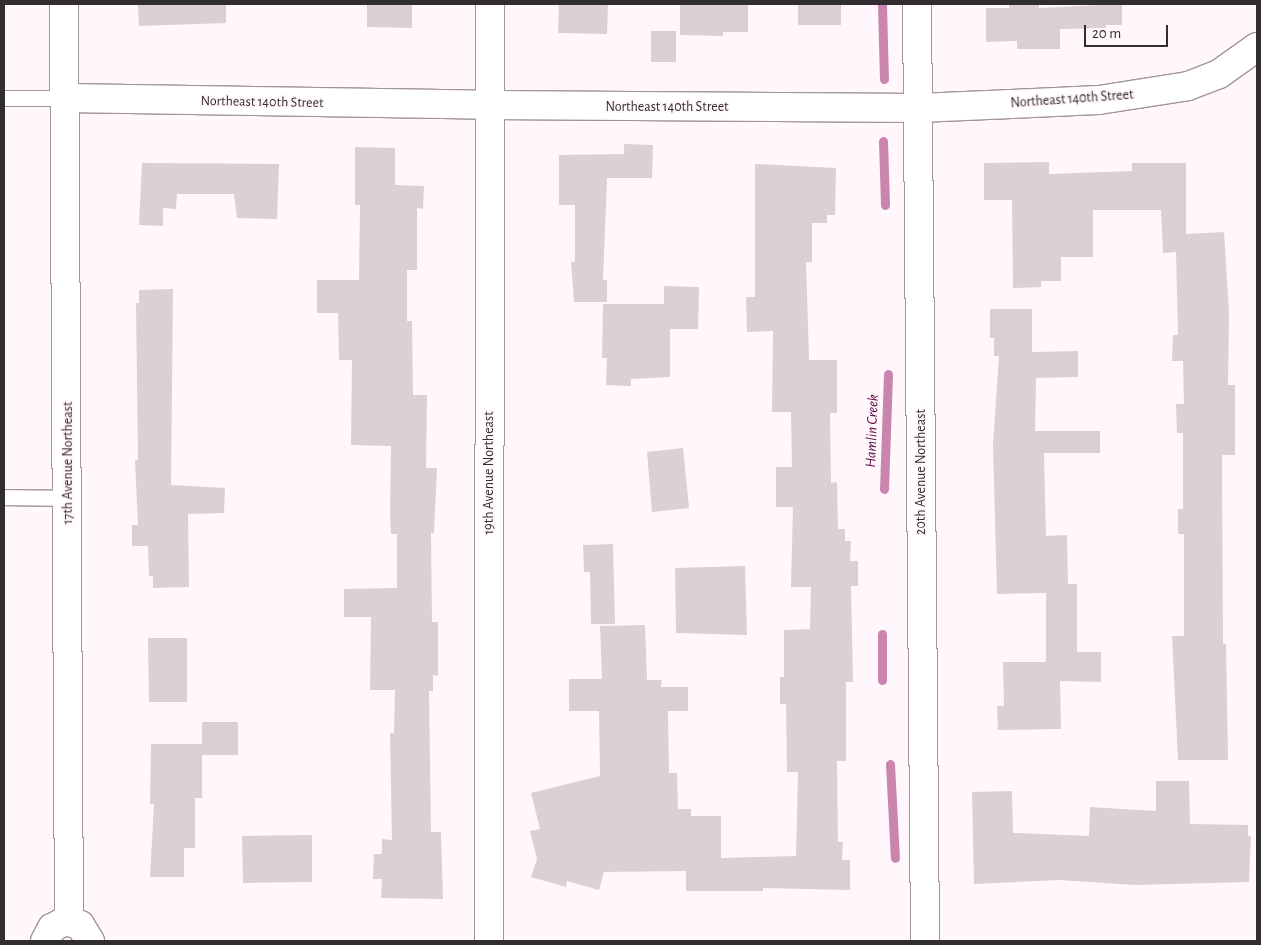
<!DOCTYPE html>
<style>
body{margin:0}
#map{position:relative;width:1261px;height:945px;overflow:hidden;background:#fff7fb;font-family:"Alegreya Sans",sans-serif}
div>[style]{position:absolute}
.stream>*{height:9px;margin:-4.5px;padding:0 4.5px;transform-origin:4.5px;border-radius:4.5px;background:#ca85ae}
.building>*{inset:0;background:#dccfd6}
.roads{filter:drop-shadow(1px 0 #a2959c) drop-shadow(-1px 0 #a2959c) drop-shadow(0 1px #a2959c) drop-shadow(0 -1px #a2959c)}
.service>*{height:15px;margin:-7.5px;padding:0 7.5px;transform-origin:7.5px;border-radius:7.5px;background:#fff}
.minor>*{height:28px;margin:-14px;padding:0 14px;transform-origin:14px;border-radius:14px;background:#fff}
span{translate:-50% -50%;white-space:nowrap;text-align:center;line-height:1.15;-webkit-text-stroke:4px #fff7fb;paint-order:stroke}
.street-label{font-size:14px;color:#322d30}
.water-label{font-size:15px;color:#5a0542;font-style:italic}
.frame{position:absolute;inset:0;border:5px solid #322d30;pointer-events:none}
.scale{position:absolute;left:1084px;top:25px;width:84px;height:22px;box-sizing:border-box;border:2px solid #322d30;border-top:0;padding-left:6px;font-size:15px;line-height:18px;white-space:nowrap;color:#322d30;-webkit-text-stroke:4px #fff7fb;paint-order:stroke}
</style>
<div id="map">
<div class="stream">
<i style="left:882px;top:4px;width:75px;rotate:88.5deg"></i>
<i style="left:883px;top:141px;width:64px;rotate:88.2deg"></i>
<i style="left:884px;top:489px;width:115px;rotate:-88deg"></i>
<i style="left:882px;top:634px;width:46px;rotate:90deg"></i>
<i style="left:890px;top:764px;width:94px;rotate:87deg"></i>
</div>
<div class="building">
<i style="clip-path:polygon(138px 4px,226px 4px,226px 23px,139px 26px)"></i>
<i style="clip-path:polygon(367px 4px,412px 4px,412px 28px,367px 27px)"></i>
<i style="clip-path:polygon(559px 4px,608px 4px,607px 34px,558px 33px)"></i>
<i style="clip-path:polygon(680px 4px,748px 4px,748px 32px,723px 32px,723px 36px,680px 35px)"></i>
<i style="clip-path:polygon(798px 4px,841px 4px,841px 25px,798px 25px)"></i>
<i style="clip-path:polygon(1009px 4px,1039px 4px,1039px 8px,1122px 4px,1122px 25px,1106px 25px,1106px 28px,1060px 29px,1060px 49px,1017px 49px,1017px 41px,986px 42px,986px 8px,1009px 8px)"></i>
<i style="clip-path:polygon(651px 31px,676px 31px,676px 62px,651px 62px)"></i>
<i style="clip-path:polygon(624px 144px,653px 145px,652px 178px,607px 178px,603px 280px,607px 280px,607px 302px,574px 302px,571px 262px,575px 262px,575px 205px,559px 205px,559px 155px,624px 154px)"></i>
<i style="clip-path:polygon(355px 147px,395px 148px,395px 185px,424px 186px,423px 209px,417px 208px,417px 270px,407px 270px,407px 321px,412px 321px,413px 395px,427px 395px,426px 468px,437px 468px,434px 533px,431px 533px,432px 622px,438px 622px,438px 676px,433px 675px,433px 691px,429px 691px,431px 832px,441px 832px,443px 899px,381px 898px,382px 879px,373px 879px,374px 854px,382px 854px,382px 839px,392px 840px,390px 733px,394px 733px,395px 690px,370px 690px,371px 617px,344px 617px,344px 589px,397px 588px,397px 534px,391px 534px,390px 515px,391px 446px,351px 445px,352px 360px,339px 360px,338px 313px,317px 313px,317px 280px,359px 280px,360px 205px,355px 205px)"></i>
<i style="clip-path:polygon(1049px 162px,1049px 174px,1132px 171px,1132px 163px,1186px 163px,1186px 234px,1224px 232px,1229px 312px,1228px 385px,1235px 385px,1235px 455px,1222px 455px,1223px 644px,1226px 644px,1228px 760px,1178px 760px,1172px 636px,1184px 636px,1184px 534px,1178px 534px,1178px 509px,1183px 509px,1183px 433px,1177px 433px,1176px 404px,1184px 404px,1183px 361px,1172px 361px,1173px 335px,1178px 335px,1176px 252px,1163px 253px,1161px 210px,1093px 210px,1093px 257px,1061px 257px,1061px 281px,1041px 281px,1041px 287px,1013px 288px,1012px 200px,984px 200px,984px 163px)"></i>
<i style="clip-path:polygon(142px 163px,279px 164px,277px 219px,237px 218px,234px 194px,177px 194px,176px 209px,163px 208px,163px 226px,139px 225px)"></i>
<i style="clip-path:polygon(755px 164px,836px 168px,835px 215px,827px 215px,827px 223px,812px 223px,812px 262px,806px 262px,809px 360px,837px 360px,837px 413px,830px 413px,831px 483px,837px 482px,838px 529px,845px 529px,845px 541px,851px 541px,850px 561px,858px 561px,858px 586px,851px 586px,853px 682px,846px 682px,846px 761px,837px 761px,838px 842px,843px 842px,842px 860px,850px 860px,850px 890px,763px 888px,763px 891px,686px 891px,686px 871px,604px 872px,599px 890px,567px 881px,566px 887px,531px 877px,537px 859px,530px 831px,540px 829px,531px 793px,600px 776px,599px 711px,569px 711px,569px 679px,602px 679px,600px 626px,645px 625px,647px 680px,662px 680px,661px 687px,688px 687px,688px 711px,668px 711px,669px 773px,677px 773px,678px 809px,691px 809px,691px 816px,721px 816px,721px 858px,796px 856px,798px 772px,787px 772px,786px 704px,780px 704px,780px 677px,784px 677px,784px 630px,810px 629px,811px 587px,791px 587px,793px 507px,776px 507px,776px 467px,792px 467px,791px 412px,772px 412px,773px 331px,747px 332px,746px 297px,755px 297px)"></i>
<i style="clip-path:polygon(664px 286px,699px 287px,698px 329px,670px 329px,670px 377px,631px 379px,631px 386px,606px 385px,607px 358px,602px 358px,603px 304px,664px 304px)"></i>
<i style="clip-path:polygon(173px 289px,171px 485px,225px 488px,224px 513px,188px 514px,189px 587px,153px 588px,153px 576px,149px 576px,148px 546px,132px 546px,132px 525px,138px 525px,135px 460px,138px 460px,136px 303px,139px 303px,139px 290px)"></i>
<i style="clip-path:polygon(990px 309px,1032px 309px,1032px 352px,1078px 351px,1078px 377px,1036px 378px,1035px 431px,1100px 431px,1100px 453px,1044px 453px,1046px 536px,1067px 535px,1068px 584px,1077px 584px,1077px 652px,1101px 652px,1101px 682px,1060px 681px,1061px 729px,998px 730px,997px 706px,1004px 706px,1003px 662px,1046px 662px,1046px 593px,997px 594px,993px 445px,999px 356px,994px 356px,994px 338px,990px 338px)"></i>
<i style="clip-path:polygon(683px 448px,689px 508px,652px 512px,647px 452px)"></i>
<i style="clip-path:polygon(613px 544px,615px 624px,591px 624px,590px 572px,584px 572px,583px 545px)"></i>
<i style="clip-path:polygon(745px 566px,747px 635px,676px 633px,675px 568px)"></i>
<i style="clip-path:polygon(148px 638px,187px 638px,187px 702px,149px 702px)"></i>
<i style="clip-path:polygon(202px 722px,238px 722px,238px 755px,202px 755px,202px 798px,195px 798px,195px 848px,184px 848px,184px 877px,150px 877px,154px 804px,150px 804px,151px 744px,202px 744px)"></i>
<i style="clip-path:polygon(1156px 781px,1189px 781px,1190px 824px,1248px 825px,1248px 836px,1251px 836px,1249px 882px,1135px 885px,1059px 880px,974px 884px,972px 792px,1012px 791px,1013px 833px,1089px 836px,1090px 807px,1156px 811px)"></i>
<i style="clip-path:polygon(312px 835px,312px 882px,243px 883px,242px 836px)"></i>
</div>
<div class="roads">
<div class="service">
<i style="left:4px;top:98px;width:61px"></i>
<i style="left:4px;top:497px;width:64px;rotate:0.9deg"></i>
</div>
<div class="minor">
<i style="left:64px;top:4px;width:917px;rotate:89.69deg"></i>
<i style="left:917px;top:4px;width:937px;rotate:89.51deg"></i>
<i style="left:65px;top:98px;width:425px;rotate:0.9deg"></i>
<i style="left:490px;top:105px;width:429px;rotate:0.4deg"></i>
<i style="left:919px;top:108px;width:92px;rotate:-2.5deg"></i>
<i style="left:1011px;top:104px;width:88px;rotate:-2.6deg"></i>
<i style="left:1099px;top:100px;width:90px;rotate:-8.9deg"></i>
<i style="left:1188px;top:86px;width:33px;rotate:-21deg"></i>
<i style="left:1219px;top:74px;width:47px;rotate:-35.4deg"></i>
<i style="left:45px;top:941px;width:15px;rotate:-62deg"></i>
<i style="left:52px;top:928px;width:15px;rotate:-28deg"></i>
<i style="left:65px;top:921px;width:16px;rotate:15deg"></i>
<i style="left:80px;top:925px;width:19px;rotate:58deg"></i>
<i style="left:489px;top:941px;width:937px;rotate:-89.94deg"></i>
</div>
</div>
<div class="street-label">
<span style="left:1072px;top:99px;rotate:-4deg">Northeast 140th Street</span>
<span style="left:262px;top:102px;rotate:1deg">Northeast 140th Street</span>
<span style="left:667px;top:107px">Northeast 140th Street</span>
<span style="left:68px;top:463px;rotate:-90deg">17th Avenue Northeast</span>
<span style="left:921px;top:472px;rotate:-90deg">20th Avenue Northeast</span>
<span style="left:489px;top:473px;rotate:-90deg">19th Avenue Northeast</span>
</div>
<div class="water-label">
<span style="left:872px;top:431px;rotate:-88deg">Hamlin Creek</span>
</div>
<div class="frame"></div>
<div class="scale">20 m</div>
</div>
